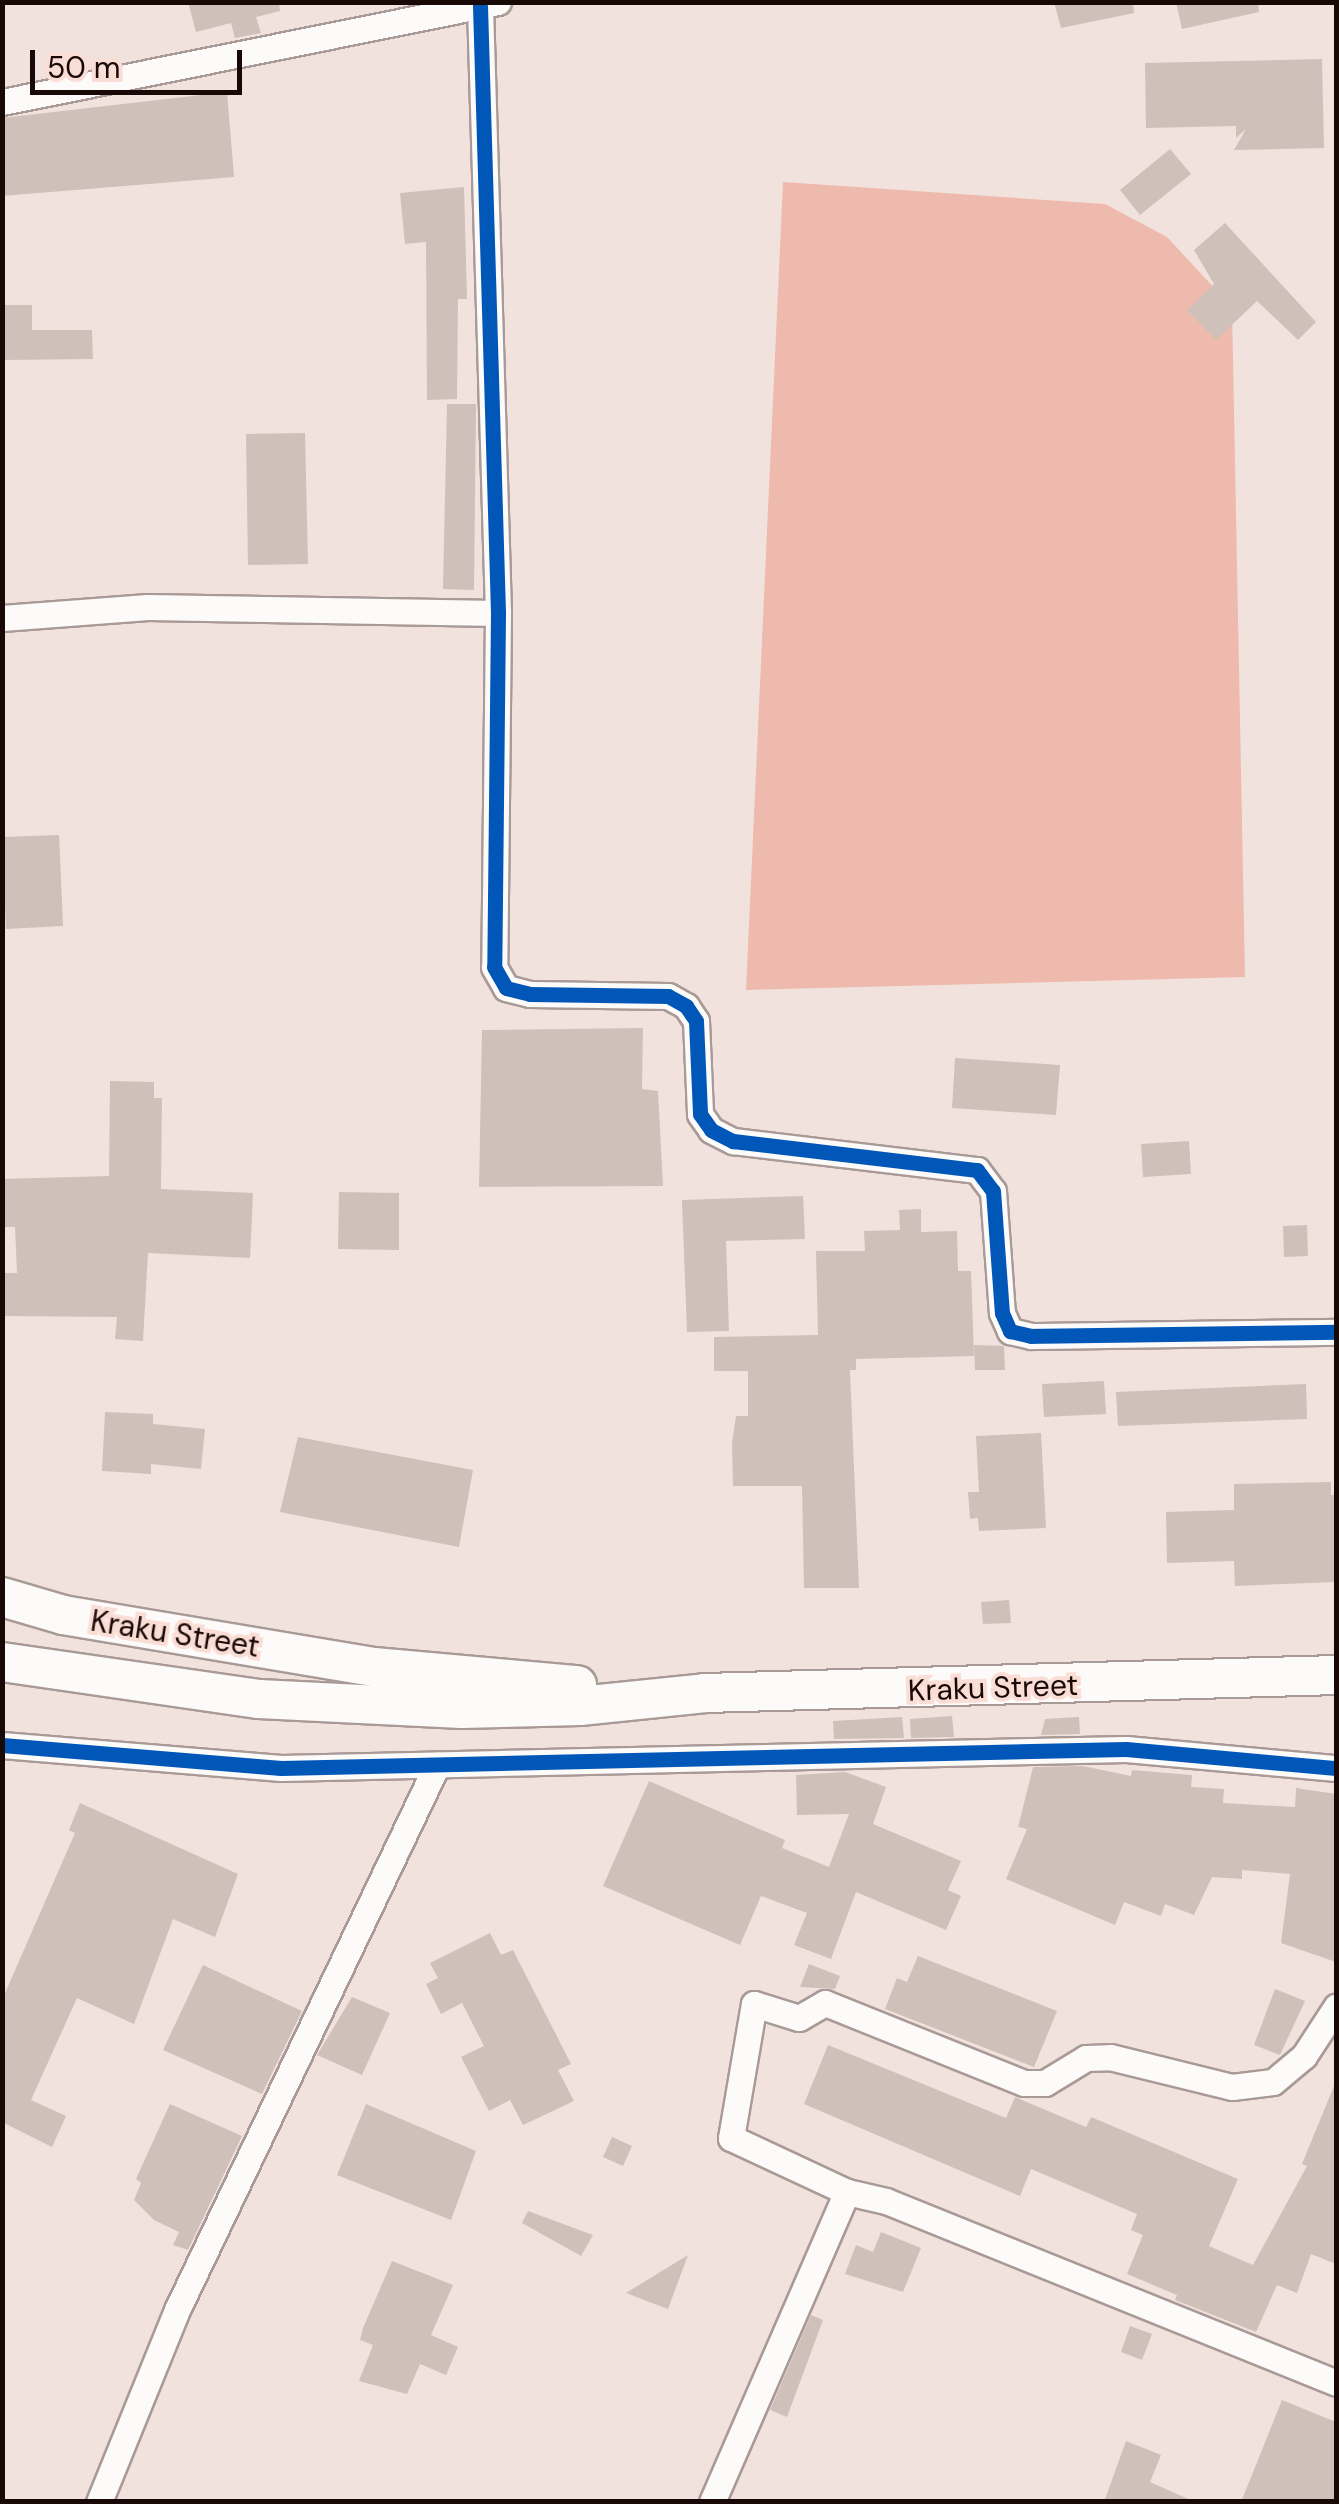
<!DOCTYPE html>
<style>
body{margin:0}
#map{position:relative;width:1339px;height:2504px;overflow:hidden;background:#f2e2dd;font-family:"DM Sans",sans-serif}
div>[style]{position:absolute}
.green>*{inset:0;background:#eebaad}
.building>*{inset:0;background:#cfc0b9}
.roads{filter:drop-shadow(2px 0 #a99a97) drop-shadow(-2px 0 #a99a97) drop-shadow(0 2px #a99a97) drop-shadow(0 -2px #a99a97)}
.street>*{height:25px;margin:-12.5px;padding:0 12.5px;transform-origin:12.5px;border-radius:12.5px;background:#fdfbfa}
.secondary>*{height:38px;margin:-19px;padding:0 19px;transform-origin:19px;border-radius:19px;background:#fdfbfa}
.cycleway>*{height:15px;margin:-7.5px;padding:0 7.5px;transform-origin:7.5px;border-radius:7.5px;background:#0057b8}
span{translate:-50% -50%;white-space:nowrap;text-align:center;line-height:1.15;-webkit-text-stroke:8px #faddd5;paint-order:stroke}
.street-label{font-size:30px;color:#180906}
.frame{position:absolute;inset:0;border:5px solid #180906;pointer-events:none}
.scale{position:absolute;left:30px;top:50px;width:212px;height:45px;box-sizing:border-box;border:5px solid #180906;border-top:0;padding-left:12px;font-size:30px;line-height:35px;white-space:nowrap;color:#180906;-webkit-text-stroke:8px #faddd5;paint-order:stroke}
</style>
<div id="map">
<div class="green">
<i style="clip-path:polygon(783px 182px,1105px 204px,1167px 237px,1232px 307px,1245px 977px,746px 990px)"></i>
</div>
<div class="building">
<i style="clip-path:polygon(188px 2px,279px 2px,280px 11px,256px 17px,261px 33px,235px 38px,231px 23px,196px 32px)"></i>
<i style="clip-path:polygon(1054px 2px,1133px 2px,1134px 13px,1061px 28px)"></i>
<i style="clip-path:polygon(1176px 2px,1258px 2px,1259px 12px,1182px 29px)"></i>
<i style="clip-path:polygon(1322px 59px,1324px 148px,1234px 150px,1246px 129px,1236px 138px,1236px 126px,1146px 128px,1145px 63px)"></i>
<i style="clip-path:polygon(227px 92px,234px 177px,2px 196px,2px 118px)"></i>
<i style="clip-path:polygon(1170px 149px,1191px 174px,1140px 215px,1120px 190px)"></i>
<i style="clip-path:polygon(464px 187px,467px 299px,458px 299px,457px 399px,427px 400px,426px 242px,405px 244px,400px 193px)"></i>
<i style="clip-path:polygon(1225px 223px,1316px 322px,1298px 340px,1257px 301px,1216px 340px,1187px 310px,1214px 284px,1194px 250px)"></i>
<i style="clip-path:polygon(2px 305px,32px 305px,32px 330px,92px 330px,93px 359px,2px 360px)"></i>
<i style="clip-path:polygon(447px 404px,476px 404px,474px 590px,443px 589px)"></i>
<i style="clip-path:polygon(305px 433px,308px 564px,248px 565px,246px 434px)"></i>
<i style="clip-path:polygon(59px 835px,63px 926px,6px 929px,2px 837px)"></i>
<i style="clip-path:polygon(643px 1028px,642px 1089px,658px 1091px,663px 1186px,479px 1187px,482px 1030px)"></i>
<i style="clip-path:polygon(955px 1058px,1060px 1065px,1056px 1115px,952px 1108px)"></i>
<i style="clip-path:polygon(110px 1081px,154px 1082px,154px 1098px,162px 1098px,161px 1189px,253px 1193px,250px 1258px,148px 1253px,143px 1341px,115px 1339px,117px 1317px,2px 1316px,2px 1273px,17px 1273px,15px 1227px,2px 1227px,2px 1179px,109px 1176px)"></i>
<i style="clip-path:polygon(1189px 1141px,1191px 1174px,1143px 1177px,1141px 1144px)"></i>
<i style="clip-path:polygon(339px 1192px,399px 1193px,399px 1250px,338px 1249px)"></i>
<i style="clip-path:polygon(803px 1196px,805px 1239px,726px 1241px,729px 1331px,687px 1332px,682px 1200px)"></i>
<i style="clip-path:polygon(921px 1209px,921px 1232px,957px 1231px,958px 1271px,971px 1271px,974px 1356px,856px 1359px,856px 1370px,850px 1370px,859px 1588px,804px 1588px,802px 1486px,733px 1486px,732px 1443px,736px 1416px,748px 1416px,748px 1371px,714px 1371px,714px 1337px,818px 1335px,816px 1251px,865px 1251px,864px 1231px,900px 1230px,899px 1210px)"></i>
<i style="clip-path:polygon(1307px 1225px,1308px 1256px,1284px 1257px,1283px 1226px)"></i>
<i style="clip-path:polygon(974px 1345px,1004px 1346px,1005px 1370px,975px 1370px)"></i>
<i style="clip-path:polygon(1104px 1381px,1106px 1414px,1044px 1417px,1042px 1384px)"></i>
<i style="clip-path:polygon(1306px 1384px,1307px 1419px,1118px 1426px,1116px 1392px)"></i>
<i style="clip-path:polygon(105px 1412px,153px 1414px,153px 1424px,205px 1429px,201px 1469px,151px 1464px,151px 1474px,102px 1471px)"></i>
<i style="clip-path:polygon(1041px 1433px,1046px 1528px,979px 1531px,978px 1518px,970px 1519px,968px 1492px,979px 1492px,976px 1436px)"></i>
<i style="clip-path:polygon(298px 1437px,473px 1470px,459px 1547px,280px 1512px)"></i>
<i style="clip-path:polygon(1331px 1482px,1331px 1495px,1336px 1495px,1336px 1582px,1235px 1586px,1234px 1561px,1167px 1563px,1166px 1512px,1234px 1510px,1234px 1484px)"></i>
<i style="clip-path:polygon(1009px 1600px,1011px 1623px,983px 1624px,981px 1602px)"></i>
<i style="clip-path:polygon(952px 1716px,954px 1737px,911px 1738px,910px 1719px)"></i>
<i style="clip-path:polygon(902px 1717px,904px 1738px,834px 1739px,833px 1721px)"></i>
<i style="clip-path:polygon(1079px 1717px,1080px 1734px,1041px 1735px,1045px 1719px)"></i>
<i style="clip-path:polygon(1083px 1766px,1131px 1776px,1132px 1770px,1192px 1775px,1191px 1787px,1224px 1789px,1223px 1803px,1295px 1807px,1296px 1788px,1336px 1794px,1336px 1962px,1281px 1943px,1290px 1874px,1242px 1870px,1242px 1879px,1212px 1877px,1194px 1915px,1165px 1904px,1161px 1916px,1124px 1902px,1115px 1925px,1006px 1879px,1027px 1829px,1018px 1827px,1033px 1767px)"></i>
<i style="clip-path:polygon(845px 1772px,886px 1787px,873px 1824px,961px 1861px,948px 1890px,961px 1896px,946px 1930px,856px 1892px,831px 1959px,794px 1945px,807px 1913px,761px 1896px,740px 1945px,603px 1886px,649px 1781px,785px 1840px,782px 1848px,829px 1867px,849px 1814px,797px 1815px,796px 1775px)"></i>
<i style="clip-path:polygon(80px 1803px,238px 1874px,215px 1937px,173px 1919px,134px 2024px,77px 1998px,31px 2100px,66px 2116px,52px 2147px,2px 2122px,2px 2000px,75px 1833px,69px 1830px)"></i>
<i style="clip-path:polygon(490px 1933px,501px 1955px,513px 1950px,571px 2064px,558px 2070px,574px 2101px,523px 2125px,510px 2100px,489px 2111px,461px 2057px,484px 2046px,462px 2003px,441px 2014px,426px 1984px,438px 1978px,430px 1963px)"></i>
<i style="clip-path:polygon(918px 1956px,1057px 2011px,1034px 2067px,885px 2009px,897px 1978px,907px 1982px)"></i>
<i style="clip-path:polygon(809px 1964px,840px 1976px,835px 1989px,800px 1987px)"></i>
<i style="clip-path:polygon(203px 1965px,302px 2011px,262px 2094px,163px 2050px)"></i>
<i style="clip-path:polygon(1275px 1989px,1305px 2001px,1280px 2055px,1254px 2045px)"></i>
<i style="clip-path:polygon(352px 1997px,390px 2013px,362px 2075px,317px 2055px)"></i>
<i style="clip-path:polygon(828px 2045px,1006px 2118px,1015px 2097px,1086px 2127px,1091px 2117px,1238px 2179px,1209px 2246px,1253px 2265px,1307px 2166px,1302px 2164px,1336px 2081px,1336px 2264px,1311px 2254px,1297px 2293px,1277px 2285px,1256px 2332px,1175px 2300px,1177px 2295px,1127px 2274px,1143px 2235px,1131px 2230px,1137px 2214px,1031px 2169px,1020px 2196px,804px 2104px)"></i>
<i style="clip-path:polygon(170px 2104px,242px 2136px,188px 2250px,173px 2245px,179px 2232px,154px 2220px,134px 2200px,141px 2183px,136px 2179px)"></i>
<i style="clip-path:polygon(366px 2104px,476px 2151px,451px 2220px,337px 2175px)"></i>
<i style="clip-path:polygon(612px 2137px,632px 2146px,623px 2166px,603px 2157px)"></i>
<i style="clip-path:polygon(528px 2211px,593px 2235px,581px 2256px,522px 2223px)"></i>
<i style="clip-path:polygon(881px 2232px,921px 2248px,903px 2292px,845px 2274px,856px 2245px,873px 2252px)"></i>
<i style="clip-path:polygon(688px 2255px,668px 2309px,626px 2293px)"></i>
<i style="clip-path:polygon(392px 2261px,453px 2285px,431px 2335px,458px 2347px,446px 2375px,420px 2364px,407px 2394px,359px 2381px,373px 2345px,360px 2340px,363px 2328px)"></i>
<i style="clip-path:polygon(811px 2315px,823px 2320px,787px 2417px,770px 2410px)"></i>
<i style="clip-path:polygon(1130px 2326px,1152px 2334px,1142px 2360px,1121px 2352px)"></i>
<i style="clip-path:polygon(1282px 2400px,1336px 2422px,1336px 2502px,1241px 2502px)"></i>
<i style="clip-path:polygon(1126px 2441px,1161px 2455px,1150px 2482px,1195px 2502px,1104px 2502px)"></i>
</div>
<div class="roads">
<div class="street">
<i style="left:480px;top:6px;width:607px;rotate:88.3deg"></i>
<i style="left:498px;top:613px;width:354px;rotate:90.6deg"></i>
<i style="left:494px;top:967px;width:24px;rotate:60deg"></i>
<i style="left:506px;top:988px;width:25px;rotate:14deg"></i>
<i style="left:530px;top:994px;width:138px;rotate:0.8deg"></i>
<i style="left:668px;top:996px;width:21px;rotate:29deg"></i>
<i style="left:686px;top:1006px;width:18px;rotate:56deg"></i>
<i style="left:696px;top:1021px;width:93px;rotate:87.5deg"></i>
<i style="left:700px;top:1114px;width:19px;rotate:55deg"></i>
<i style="left:711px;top:1130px;width:25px;rotate:27deg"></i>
<i style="left:733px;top:1141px;width:246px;rotate:6.8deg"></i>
<i style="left:977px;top:1170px;width:26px;rotate:53deg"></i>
<i style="left:993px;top:1191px;width:122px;rotate:85.8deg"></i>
<i style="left:1002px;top:1313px;width:20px;rotate:66deg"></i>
<i style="left:1010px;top:1331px;width:22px;rotate:13deg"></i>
<i style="left:1031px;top:1336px;width:305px;rotate:-0.8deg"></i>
<i style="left:2px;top:102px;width:506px;rotate:-11.4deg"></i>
<i style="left:2px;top:618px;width:146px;rotate:-4.3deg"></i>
<i style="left:148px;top:607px;width:350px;rotate:1deg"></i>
<i style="left:2px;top:1745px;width:280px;rotate:4.7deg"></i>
<i style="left:281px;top:1768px;width:845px;rotate:-1.29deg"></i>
<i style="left:1126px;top:1749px;width:211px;rotate:5.2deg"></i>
<i style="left:847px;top:2192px;width:128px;rotate:-155deg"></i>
<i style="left:731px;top:2138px;width:136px;rotate:-80.3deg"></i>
<i style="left:754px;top:2004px;width:47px;rotate:17.3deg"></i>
<i style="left:799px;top:2018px;width:30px;rotate:-30deg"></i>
<i style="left:825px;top:2003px;width:214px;rotate:21.9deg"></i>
<i style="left:1024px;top:2083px;width:21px"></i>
<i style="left:1045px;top:2083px;width:48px;rotate:-31.4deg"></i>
<i style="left:1086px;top:2058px;width:24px;rotate:-2deg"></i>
<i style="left:1110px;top:2057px;width:126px;rotate:13.8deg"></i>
<i style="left:1232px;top:2087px;width:41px;rotate:-7deg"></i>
<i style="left:1273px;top:2082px;width:40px;rotate:-40deg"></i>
<i style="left:1304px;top:2056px;width:59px;rotate:-56.9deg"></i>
<i style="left:99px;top:2502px;width:207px;rotate:-67.9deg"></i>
<i style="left:177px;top:2310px;width:604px;rotate:-64.5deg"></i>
<i style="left:712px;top:2502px;width:338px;rotate:-66.5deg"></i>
<i style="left:847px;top:2192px;width:40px;rotate:13deg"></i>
<i style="left:886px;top:2201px;width:485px;rotate:22deg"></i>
</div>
<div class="secondary">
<i style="left:2px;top:1597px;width:64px;rotate:16.4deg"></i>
<i style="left:63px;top:1615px;width:315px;rotate:9.5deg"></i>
<i style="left:374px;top:1667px;width:204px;rotate:5.1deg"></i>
<i style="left:2px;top:1662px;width:260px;rotate:8.2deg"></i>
<i style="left:259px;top:1699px;width:203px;rotate:2.8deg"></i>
<i style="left:462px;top:1709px;width:118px;rotate:-1.5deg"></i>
<i style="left:580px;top:1706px;width:126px;rotate:-5.9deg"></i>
<i style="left:705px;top:1693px;width:631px;rotate:-1.63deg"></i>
</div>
</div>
<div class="cycleway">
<i style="left:480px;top:6px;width:607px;rotate:88.3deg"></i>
<i style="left:498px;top:613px;width:354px;rotate:90.6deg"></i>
<i style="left:494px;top:967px;width:24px;rotate:60deg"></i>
<i style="left:506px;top:988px;width:25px;rotate:14deg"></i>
<i style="left:530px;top:994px;width:138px;rotate:0.8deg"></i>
<i style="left:668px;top:996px;width:21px;rotate:29deg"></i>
<i style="left:686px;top:1006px;width:18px;rotate:56deg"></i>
<i style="left:696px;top:1021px;width:93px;rotate:87.5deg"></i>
<i style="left:700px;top:1114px;width:19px;rotate:55deg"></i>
<i style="left:711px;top:1130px;width:25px;rotate:27deg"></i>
<i style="left:733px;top:1141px;width:246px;rotate:6.8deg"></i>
<i style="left:977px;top:1170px;width:26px;rotate:53deg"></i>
<i style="left:993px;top:1191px;width:122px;rotate:85.8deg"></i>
<i style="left:1002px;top:1313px;width:20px;rotate:66deg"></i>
<i style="left:1010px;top:1331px;width:22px;rotate:13deg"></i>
<i style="left:1031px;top:1336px;width:305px;rotate:-0.8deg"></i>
<i style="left:2px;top:1745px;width:280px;rotate:4.7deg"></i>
<i style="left:281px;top:1768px;width:845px;rotate:-1.29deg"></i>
<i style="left:1126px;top:1749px;width:211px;rotate:5.2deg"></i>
</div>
<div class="street-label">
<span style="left:175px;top:1634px;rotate:9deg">Kraku Street</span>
<span style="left:993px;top:1688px;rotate:-2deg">Kraku Street</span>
</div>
<div class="frame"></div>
<div class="scale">50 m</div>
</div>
